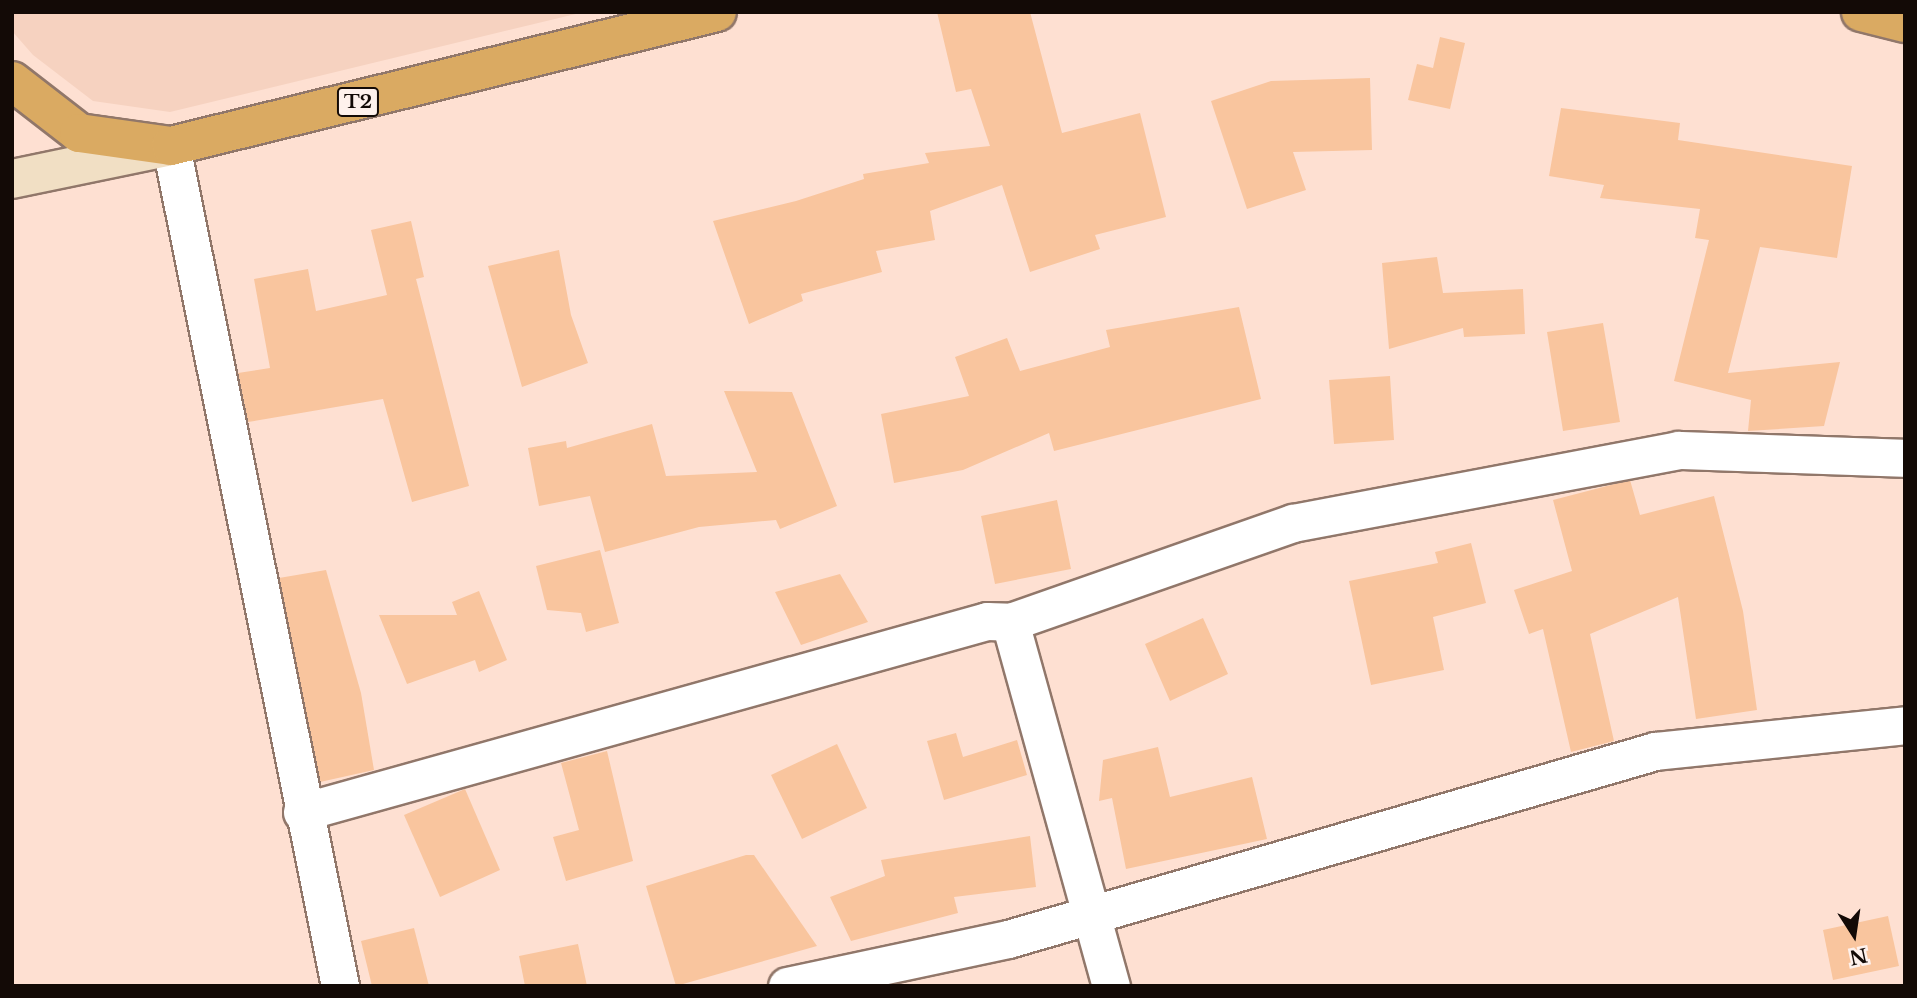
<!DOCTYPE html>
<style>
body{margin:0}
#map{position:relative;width:1917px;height:998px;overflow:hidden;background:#fee0d2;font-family:"Libre Baskerville",serif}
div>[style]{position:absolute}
.built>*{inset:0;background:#f6d2c0}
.building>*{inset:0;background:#f9c59e}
.roads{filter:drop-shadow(2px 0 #91776a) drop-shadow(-2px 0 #91776a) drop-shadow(0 2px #91776a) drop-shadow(0 -2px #91776a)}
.minor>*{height:37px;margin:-18.5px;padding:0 18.5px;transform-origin:18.5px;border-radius:18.5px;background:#fff}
.secondary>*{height:38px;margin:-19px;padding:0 19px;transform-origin:19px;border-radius:19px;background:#f1dfc4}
.trunk>*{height:38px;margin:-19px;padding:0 19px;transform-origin:19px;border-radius:19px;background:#daaa62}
span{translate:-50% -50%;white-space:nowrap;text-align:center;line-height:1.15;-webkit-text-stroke:6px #fef1ec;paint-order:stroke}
.shield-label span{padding:2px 5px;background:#fef1ec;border:2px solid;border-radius:5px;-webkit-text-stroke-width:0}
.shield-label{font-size:19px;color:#130a06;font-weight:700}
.frame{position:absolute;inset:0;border:14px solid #130a06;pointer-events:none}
.north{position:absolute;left:1819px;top:900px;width:70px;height:70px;-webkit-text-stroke:5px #fef1ec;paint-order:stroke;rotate:168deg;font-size:19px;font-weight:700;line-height:28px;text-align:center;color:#130a06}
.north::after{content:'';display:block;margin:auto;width:24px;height:32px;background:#130a06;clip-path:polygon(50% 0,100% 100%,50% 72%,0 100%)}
</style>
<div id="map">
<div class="built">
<i style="clip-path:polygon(12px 12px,584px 12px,170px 112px,93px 101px,33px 55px,12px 31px)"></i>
</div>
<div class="building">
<i style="clip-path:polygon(937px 12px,1030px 12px,1062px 133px,1140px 113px,1166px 217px,1095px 235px,1100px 249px,1030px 272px,1002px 185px,930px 211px,935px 240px,876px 251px,882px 272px,801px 294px,803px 301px,749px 324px,713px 221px,796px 201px,864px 179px,863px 174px,929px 163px,925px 153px,990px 146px,971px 89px,956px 92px)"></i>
<i style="clip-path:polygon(1440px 37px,1465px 43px,1450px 109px,1408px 100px,1417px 64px,1433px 68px)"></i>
<i style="clip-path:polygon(1370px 78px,1372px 150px,1293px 152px,1306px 190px,1247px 209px,1211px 101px,1271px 81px)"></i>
<i style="clip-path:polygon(1561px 108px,1680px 123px,1678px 140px,1852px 166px,1837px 258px,1760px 247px,1728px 373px,1840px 362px,1824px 426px,1748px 431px,1751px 400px,1674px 381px,1709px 240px,1695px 238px,1700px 209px,1600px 198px,1604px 185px,1549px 176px)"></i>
<i style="clip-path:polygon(411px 221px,424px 277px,416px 279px,469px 486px,412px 502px,383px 399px,248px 422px,238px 373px,270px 368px,254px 279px,308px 269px,316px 311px,387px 295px,371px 230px)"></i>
<i style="clip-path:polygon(559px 250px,571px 315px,588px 363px,522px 387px,488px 266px)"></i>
<i style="clip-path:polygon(1437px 257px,1443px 293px,1523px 289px,1525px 334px,1464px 337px,1463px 328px,1389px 349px,1382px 263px)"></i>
<i style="clip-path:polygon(1239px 307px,1261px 399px,1054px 451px,1049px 433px,963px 470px,894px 483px,881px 414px,969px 396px,955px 357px,1007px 338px,1020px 371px,1110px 347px,1106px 330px)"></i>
<i style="clip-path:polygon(1603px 323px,1620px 422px,1563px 431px,1547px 332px)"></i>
<i style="clip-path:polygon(1390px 376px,1394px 440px,1334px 444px,1329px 380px)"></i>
<i style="clip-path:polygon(724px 391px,792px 392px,837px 506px,780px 529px,776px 520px,699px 527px,605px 552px,590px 496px,539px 506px,528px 448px,566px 441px,567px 448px,652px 424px,666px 476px,757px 472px)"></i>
<i style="clip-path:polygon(1630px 480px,1640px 515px,1714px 496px,1743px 611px,1757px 710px,1696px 719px,1678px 597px,1590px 634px,1614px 741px,1571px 752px,1543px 629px,1529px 634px,1514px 590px,1572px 571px,1553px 500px)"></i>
<i style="clip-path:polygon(1057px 500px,1071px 569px,995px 584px,981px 516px)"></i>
<i style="clip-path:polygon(1471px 543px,1486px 603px,1433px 617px,1444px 670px,1371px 685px,1349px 581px,1438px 563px,1435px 552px)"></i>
<i style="clip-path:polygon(600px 550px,619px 623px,586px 632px,581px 613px,547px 610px,536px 566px)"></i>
<i style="clip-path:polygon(326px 570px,361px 693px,374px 770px,320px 782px,279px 578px)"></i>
<i style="clip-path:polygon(840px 574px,868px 622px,801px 645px,775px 592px)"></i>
<i style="clip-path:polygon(479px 591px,507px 660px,479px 672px,475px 660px,407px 684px,379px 615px,457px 615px,452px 602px)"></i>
<i style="clip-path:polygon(1203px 618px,1228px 674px,1170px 701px,1145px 644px)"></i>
<i style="clip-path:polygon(956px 733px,963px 757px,1017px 740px,1027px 775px,944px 800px,927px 741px)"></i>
<i style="clip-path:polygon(837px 744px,867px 808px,802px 839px,771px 775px)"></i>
<i style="clip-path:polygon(1158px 747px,1170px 797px,1252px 777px,1267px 839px,1126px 869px,1112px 798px,1099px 801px,1103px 760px)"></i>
<i style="clip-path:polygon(607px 751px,633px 861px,566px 881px,553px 837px,579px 830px,561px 763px)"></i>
<i style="clip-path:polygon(465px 789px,500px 870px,440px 897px,404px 815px)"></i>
<i style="clip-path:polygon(1030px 836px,1036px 887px,954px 897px,958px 913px,851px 941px,830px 897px,885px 876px,881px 860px)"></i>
<i style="clip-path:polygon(746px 855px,754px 855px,817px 946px,676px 986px,646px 886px)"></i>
<i style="clip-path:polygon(1888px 916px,1899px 966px,1833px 980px,1823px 930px)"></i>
<i style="clip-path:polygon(414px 928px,429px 986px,372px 986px,361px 941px)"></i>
<i style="clip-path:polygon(578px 944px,587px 986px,525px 986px,519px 956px)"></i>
</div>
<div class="roads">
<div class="minor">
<i style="left:171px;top:146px;width:857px;rotate:78.62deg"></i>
<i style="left:1010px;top:622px;width:378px;rotate:74.5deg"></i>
<i style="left:302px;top:812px;width:711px;rotate:-15.58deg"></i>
<i style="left:987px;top:621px;width:23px;rotate:2deg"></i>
<i style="left:1010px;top:622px;width:300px;rotate:-19.3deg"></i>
<i style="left:1293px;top:523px;width:392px;rotate:-10.7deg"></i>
<i style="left:1678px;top:450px;width:227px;rotate:2deg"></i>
<i style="left:787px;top:986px;width:226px;rotate:-12deg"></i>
<i style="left:1008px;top:939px;width:674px;rotate:-16.2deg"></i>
<i style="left:1655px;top:751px;width:251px;rotate:-5.9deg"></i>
</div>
<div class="secondary">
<i style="left:12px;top:179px;width:157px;rotate:-11.7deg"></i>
</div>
<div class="trunk">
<i style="left:1861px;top:12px;width:45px;rotate:14deg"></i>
<i style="left:12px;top:81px;width:85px;rotate:37.8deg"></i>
<i style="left:79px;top:133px;width:93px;rotate:8deg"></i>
<i style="left:171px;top:146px;width:562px;rotate:-13.79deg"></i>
</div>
</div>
<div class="shield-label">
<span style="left:358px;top:102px">T2</span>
</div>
<div class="frame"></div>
<div class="north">N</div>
</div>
